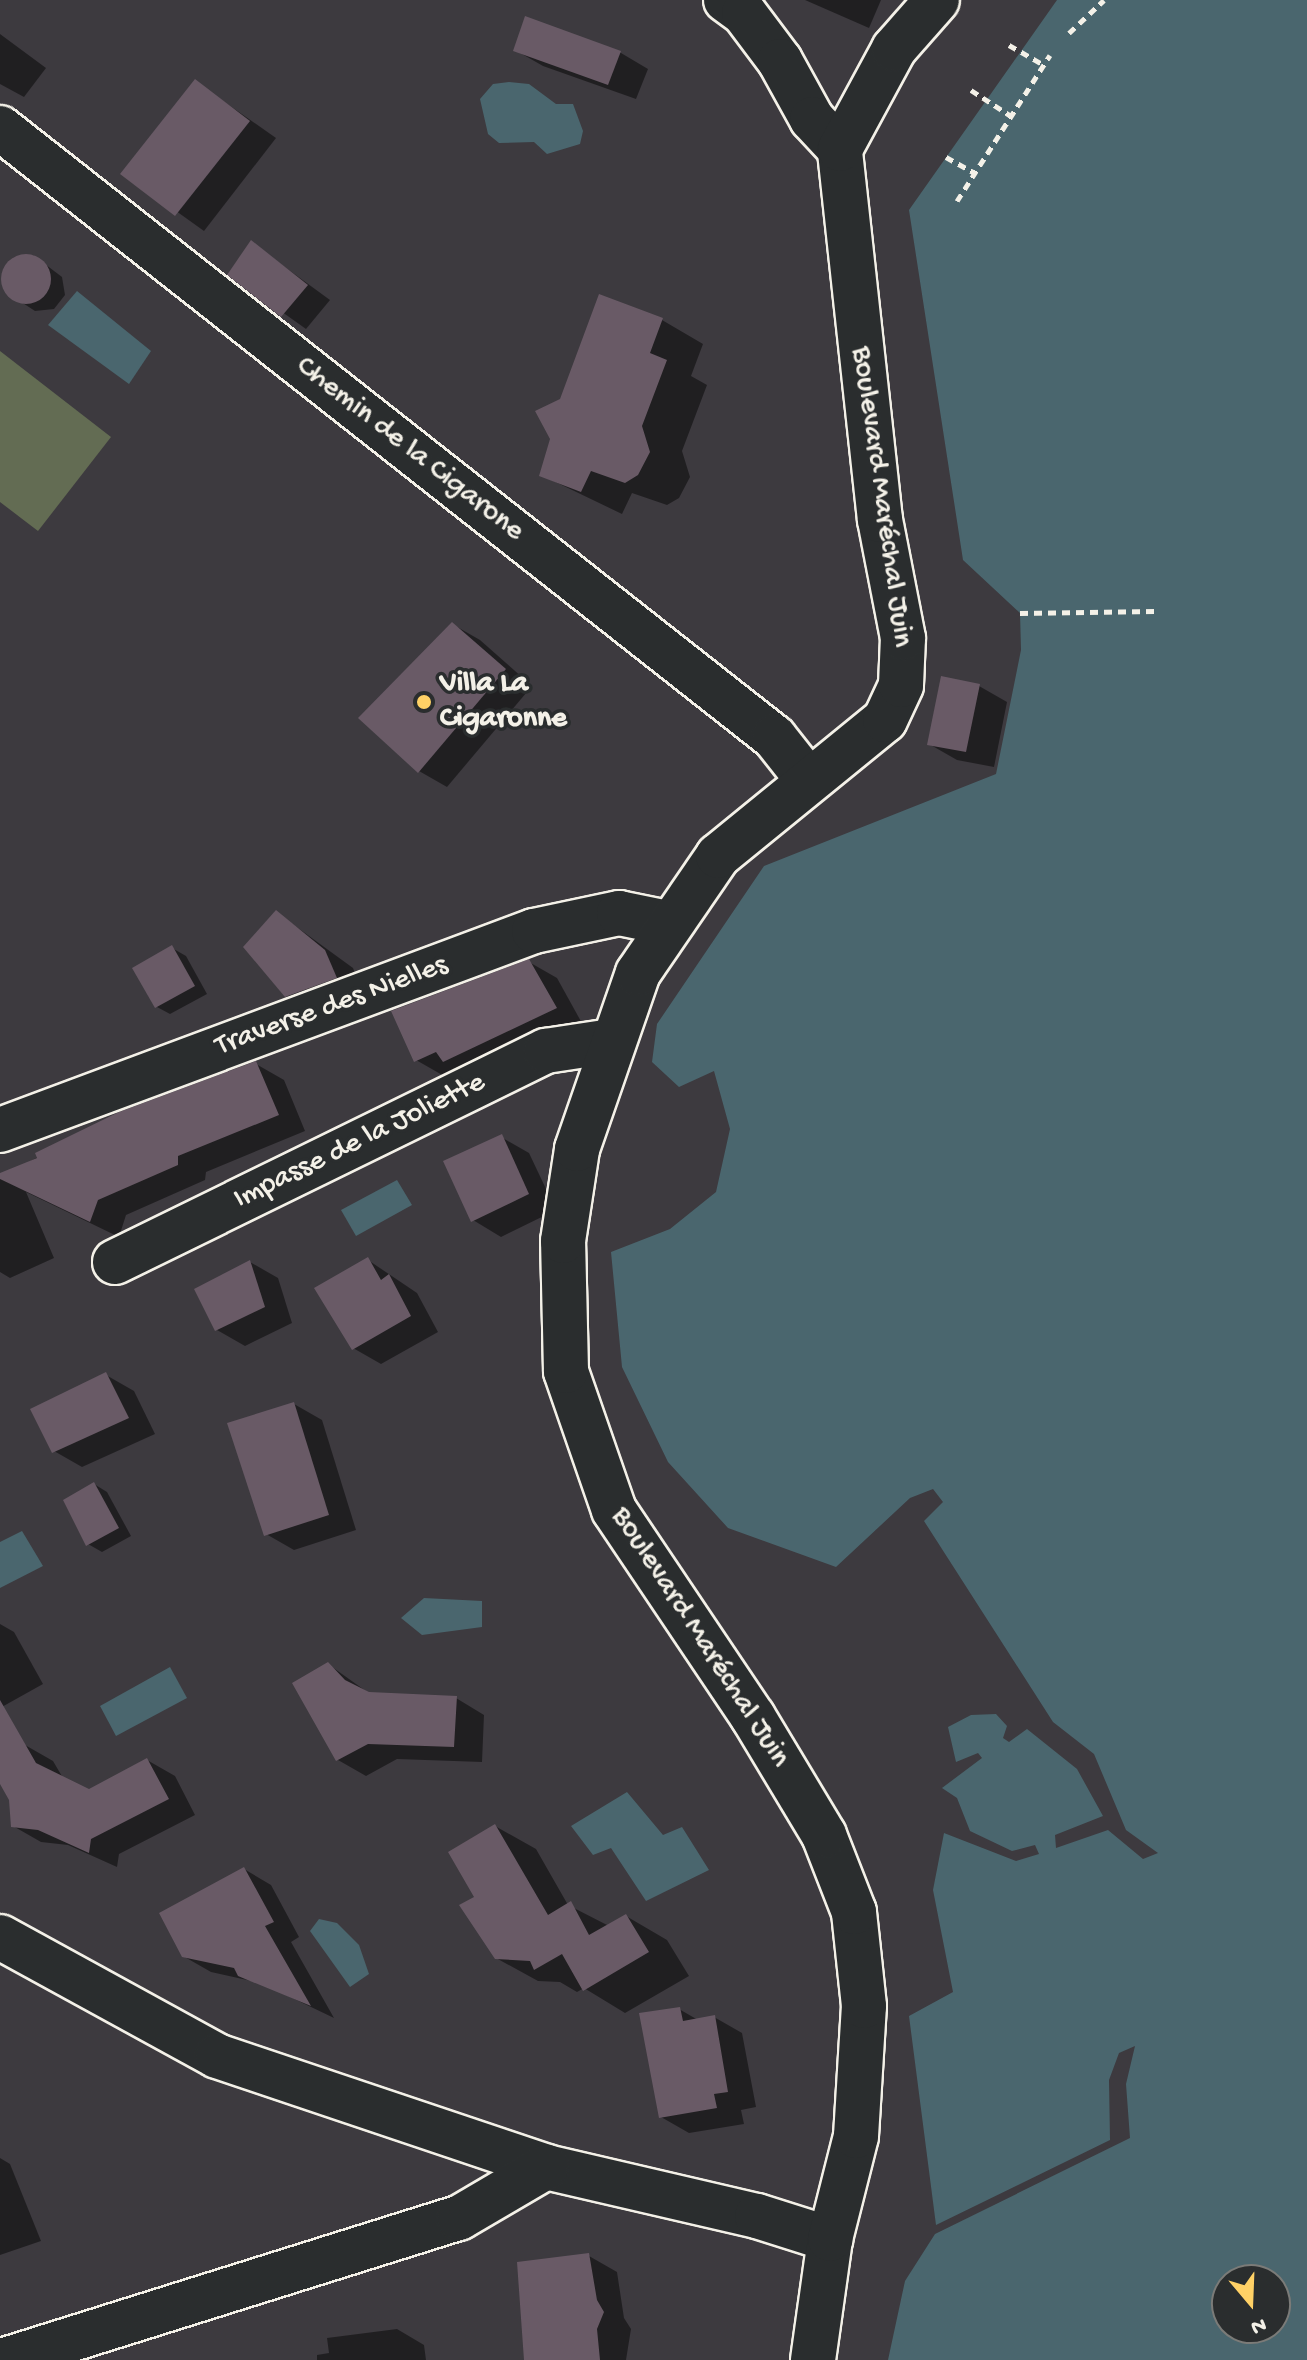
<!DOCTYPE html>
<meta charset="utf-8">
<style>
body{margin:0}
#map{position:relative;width:1307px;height:2360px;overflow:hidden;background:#3d3a3f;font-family:"Gochi Hand",sans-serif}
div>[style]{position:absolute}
.green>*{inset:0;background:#636c53}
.water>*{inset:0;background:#4a666e}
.shadow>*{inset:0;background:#0007}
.building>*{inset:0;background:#695a66}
.round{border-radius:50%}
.path>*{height:5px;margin-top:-2.5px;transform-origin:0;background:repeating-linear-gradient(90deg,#f4f1e8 0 8px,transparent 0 14px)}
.roads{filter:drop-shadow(2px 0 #f4f1e8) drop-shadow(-2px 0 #f4f1e8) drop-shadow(0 2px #f4f1e8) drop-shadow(0 -2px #f4f1e8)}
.minor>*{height:44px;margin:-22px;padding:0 22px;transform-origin:22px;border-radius:22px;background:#2a2d2e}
.dots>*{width:22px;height:22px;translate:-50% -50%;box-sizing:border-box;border:4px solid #2a2d2e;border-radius:50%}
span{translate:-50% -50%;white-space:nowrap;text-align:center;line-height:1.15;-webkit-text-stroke:7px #2a2d2e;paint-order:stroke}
.street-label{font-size:30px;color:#f4f1e8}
.poi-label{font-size:30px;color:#f4f1e8;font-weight:700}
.left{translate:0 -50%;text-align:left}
.north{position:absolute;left:1211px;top:2264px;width:80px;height:80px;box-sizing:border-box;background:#2a2d2e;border:2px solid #7b7b78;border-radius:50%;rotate:161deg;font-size:22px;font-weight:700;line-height:32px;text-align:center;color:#f4f1e8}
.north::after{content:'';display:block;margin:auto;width:28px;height:36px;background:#ffd166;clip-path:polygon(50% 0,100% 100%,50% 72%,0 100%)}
</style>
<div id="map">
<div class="green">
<i style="clip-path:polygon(0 351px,111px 437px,38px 531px,0 502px)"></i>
</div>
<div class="water">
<i style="clip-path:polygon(evenodd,1057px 0,1307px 0,1307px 2360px,888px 2360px,905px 2281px,935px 2234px,1130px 2138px,1126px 2084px,1135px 2046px,1119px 2053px,1109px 2080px,1110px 2140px,936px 2225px,909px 2016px,953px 1992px,933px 1890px,944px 1833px,1016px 1861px,1039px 1854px,1035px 1845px,1012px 1851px,970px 1831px,957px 1798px,942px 1788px,982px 1758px,978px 1753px,956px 1762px,948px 1727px,971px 1715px,996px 1714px,1007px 1726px,1003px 1738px,1009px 1742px,1027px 1729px,1077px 1769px,1103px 1816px,1055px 1835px,1056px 1848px,1108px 1830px,1143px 1859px,1158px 1853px,1126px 1830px,1094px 1754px,1053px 1722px,924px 1521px,943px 1502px,933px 1489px,910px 1498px,836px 1567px,728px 1528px,668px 1462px,622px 1367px,611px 1252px,670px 1229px,716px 1192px,730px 1129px,714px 1071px,679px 1087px,652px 1062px,657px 1024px,764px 866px,996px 774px,1021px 650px,1020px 613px,963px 560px,909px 210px,1057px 0,1227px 2280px,1275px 2280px,1275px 2328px,1227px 2328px,1227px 2280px)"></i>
<i style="clip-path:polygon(509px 82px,529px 84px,556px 104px,573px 104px,583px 131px,580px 144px,547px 154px,534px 142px,499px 143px,488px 134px,480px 99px,493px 84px)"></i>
<i style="clip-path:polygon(77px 291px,151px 351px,129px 384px,48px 325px)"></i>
<i style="clip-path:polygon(397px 1180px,412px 1205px,356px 1236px,341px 1210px)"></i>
<i style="clip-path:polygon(22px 1531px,43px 1566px,0 1588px,0 1542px)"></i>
<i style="clip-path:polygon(424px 1598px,482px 1601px,482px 1627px,422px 1635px,401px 1618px)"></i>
<i style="clip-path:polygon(170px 1667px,187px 1698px,116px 1736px,100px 1706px)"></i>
<i style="clip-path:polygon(627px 1792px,663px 1835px,682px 1827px,709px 1870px,646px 1901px,611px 1848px,593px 1855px,571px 1826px)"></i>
<i style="clip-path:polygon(319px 1919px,337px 1923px,359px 1945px,369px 1974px,350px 1987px,310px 1931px)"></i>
</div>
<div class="shadow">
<i style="clip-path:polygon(805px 0,881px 0,869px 28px)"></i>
<i style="clip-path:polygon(526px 19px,621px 53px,648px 69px,636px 99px,543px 66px,515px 50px)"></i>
<i style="clip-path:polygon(0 34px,46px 68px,24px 97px,0 84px)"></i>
<i style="clip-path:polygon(196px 82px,276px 138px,204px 231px,123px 173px)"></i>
<i style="clip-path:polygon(252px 243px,330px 300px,306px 329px,230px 275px)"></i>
<i style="clip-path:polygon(33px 255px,62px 277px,65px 295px,54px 309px,35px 311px,6px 292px,3px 273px,14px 257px)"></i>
<i style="clip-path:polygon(600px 297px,662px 320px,703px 344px,691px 376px,707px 385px,682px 451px,690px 477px,679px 498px,667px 505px,632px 493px,622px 514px,541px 475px)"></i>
<i style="clip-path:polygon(452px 624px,480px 640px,532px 686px,447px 787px,419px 771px,361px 717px)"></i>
<i style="clip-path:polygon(979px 686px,1007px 702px,994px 767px,957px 760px,929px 744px)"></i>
<i style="clip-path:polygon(276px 912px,353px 968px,363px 994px,314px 1012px,286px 996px)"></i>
<i style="clip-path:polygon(172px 948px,186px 956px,207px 994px,170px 1014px,157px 1007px)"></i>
<i style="clip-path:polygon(529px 962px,557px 978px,583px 1025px,444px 1076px,416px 1060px)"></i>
<i style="clip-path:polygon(256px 1064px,284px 1080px,305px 1131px,206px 1172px,205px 1180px,126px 1215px,119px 1237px,26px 1192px,54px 1258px,10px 1278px,0 1272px,0 1177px,120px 1114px)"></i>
<i style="clip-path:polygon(501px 1137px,529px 1153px,556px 1210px,501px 1237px,473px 1220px)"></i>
<i style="clip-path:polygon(368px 1260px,417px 1293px,438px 1332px,381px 1364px,353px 1348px)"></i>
<i style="clip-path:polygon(250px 1262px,278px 1278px,292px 1323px,245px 1346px,217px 1330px)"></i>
<i style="clip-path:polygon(106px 1375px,134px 1391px,155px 1434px,82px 1467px,54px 1451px)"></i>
<i style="clip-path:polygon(294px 1404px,322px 1420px,356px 1530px,294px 1550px,266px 1534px)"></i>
<i style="clip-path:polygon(94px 1484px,107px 1492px,131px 1536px,102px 1552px,88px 1544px)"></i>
<i style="clip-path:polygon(0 1624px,14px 1632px,43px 1684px,0 1708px)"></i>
<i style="clip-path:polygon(328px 1664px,370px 1694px,456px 1698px,484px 1715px,482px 1762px,397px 1759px,366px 1776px,338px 1760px)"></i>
<i style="clip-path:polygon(25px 1745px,53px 1761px,63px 1778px,89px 1791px,147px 1760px,175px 1776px,195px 1815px,119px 1854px,117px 1867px,68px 1845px,41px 1842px,13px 1826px,11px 1799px,0 1780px,0 1757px)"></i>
<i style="clip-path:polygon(495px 1826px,536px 1849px,568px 1905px,609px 1926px,626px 1916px,667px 1940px,689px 1976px,625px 2013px,584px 1988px,577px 1992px,560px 1982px,538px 1981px,496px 1958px,476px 1898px)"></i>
<i style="clip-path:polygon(244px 1869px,271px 1885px,299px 1937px,291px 1942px,334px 2018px,261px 1983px,211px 1972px,183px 1956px)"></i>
<i style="clip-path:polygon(679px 2009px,698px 2020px,714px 2017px,742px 2033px,756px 2107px,741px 2110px,744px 2124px,689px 2133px,661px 2117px)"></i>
<i style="clip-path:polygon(0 2158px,10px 2164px,41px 2241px,0 2255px)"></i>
<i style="clip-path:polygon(589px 2256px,617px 2272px,624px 2318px,631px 2329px,626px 2360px,526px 2360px)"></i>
<i style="clip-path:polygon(397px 2329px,424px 2345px,426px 2360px,317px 2360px,317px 2355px,329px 2353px,327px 2338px)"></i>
</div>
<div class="building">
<i style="clip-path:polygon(525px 16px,621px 51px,608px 85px,513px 51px)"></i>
<i style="clip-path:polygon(195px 79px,250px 121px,175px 216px,120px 174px)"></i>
<i style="clip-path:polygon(251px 240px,308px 285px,281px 317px,227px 275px)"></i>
<i class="round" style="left:1px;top:254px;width:50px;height:50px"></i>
<i style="clip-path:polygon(599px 294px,663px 318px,650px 353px,667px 360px,642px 426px,650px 452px,638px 475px,625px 483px,591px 471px,581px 492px,539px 476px,550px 439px,535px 411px,560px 399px)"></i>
<i style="clip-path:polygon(452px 622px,506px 669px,418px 773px,358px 718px)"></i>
<i style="clip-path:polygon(941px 676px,980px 684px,966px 752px,927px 745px)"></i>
<i style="clip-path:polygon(276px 910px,325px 950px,337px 978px,285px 997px,243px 947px)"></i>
<i style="clip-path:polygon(172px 945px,195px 986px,155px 1008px,132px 968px)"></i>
<i style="clip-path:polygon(529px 959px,557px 1008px,443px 1062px,436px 1052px,414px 1062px,391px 1011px)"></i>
<i style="clip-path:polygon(256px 1061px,279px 1115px,178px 1156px,178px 1165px,98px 1200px,90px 1222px,0 1179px,0 1173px,37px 1158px,35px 1153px,119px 1112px)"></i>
<i style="clip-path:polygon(502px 1134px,529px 1194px,471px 1222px,443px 1161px)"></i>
<i style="clip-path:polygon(368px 1257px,381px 1280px,389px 1274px,411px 1316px,352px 1350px,314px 1288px)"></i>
<i style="clip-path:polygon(250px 1260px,265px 1307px,215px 1331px,194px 1289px)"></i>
<i style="clip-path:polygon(106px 1372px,129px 1418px,52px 1453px,30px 1409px)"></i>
<i style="clip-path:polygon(294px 1402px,329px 1515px,264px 1536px,227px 1423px)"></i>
<i style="clip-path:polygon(94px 1482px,119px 1528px,86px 1546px,63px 1500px)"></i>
<i style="clip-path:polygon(328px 1662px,345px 1680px,369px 1692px,457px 1696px,454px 1747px,368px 1744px,336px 1761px,292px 1683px)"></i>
<i style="clip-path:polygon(0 1700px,36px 1763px,89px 1789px,147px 1758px,169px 1799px,91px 1839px,89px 1853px,38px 1830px,11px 1827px,9px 1800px,0 1784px)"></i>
<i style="clip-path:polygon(495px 1824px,548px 1915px,571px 1901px,589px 1935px,626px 1914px,649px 1952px,583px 1991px,562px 1954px,534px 1970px,530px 1961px,495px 1959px,459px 1905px,474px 1897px,448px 1852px)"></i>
<i style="clip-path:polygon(244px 1867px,274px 1922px,265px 1926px,311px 2006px,238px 1976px,234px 1968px,182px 1957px,159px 1913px)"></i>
<i style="clip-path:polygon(680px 2007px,683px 2021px,715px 2015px,728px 2092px,714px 2094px,717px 2108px,659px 2118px,639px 2013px)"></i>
<i style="clip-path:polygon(589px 2253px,597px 2300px,604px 2312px,597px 2329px,600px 2360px,524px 2360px,517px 2262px)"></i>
</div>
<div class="path">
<i style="left:1069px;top:33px;width:48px;rotate:-43.3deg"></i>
<i style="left:1009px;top:45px;width:40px;rotate:29.7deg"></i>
<i style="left:971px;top:90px;width:48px;rotate:33deg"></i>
<i style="left:946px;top:157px;width:33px;rotate:29deg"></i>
<i style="left:957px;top:201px;width:173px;rotate:-57.5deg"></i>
<i style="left:1020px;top:613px;width:135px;rotate:-0.8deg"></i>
</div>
<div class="roads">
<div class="minor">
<i style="left:726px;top:0;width:22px;rotate:36deg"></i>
<i style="left:744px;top:13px;width:60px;rotate:53.1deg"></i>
<i style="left:780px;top:61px;width:66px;rotate:61.1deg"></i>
<i style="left:812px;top:119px;width:41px;rotate:47deg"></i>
<i style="left:0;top:128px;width:985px;rotate:38.2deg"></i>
<i style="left:774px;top:737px;width:55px;rotate:51.7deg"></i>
<i style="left:0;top:1130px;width:570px;rotate:-20.44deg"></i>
<i style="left:534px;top:931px;width:87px;rotate:-12deg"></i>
<i style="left:619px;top:913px;width:50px;rotate:11.5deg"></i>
<i style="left:115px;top:1262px;width:480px;rotate:-26.1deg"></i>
<i style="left:546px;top:1051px;width:66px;rotate:-8.7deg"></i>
<i style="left:0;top:1937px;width:247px;rotate:28.7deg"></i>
<i style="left:217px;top:2056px;width:347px;rotate:18.6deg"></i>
<i style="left:546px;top:2167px;width:217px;rotate:13.1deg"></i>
<i style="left:757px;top:2216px;width:77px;rotate:17.5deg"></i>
<i style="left:5px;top:2360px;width:476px;rotate:-17.4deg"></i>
<i style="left:459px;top:2218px;width:101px;rotate:-30.4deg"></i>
<i style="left:813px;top:2360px;width:122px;rotate:-82deg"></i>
<i style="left:830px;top:2239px;width:106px;rotate:-75.8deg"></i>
<i style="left:856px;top:2136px;width:130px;rotate:-86.5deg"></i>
<i style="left:864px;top:2006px;width:95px;rotate:-96.1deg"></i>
<i style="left:854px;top:1912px;width:83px;rotate:-111.3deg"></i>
<i style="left:824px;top:1835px;width:138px;rotate:-121deg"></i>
<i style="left:753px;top:1717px;width:249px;rotate:-123.9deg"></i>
<i style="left:614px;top:1510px;width:147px;rotate:-109.1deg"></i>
<i style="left:566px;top:1371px;width:130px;rotate:-91.3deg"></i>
<i style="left:563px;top:1241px;width:93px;rotate:-81.3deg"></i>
<i style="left:577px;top:1149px;width:186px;rotate:-70.9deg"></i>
<i style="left:638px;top:973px;width:142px;rotate:-55.6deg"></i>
<i style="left:718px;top:856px;width:215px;rotate:-39.2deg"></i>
<i style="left:885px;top:720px;width:38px;rotate:-65deg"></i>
<i style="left:901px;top:685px;width:47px;rotate:-87.6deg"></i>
<i style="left:903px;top:638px;width:120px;rotate:-101deg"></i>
<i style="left:880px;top:520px;width:373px;rotate:-96.2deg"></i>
<i style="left:840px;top:149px;width:114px;rotate:-61.6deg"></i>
<i style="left:894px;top:49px;width:65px;rotate:-48.7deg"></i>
</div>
</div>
<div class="dots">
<i style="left:424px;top:702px;background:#ffd166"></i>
</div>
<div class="street-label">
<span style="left:409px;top:450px;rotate:38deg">Chemin de la Cigarone</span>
<span style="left:880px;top:497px;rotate:82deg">Boulevard Maréchal Juin</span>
<span style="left:332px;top:1007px;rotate:-20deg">Traverse des Nielles</span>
<span style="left:360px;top:1142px;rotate:-26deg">Impasse de la Joliette</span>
<span style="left:699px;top:1638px;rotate:57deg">Boulevard Maréchal Juin</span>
</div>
<div class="poi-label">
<span class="left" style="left:440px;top:702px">Villa La<br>Cigaronne</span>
</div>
<div class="north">N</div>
</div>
